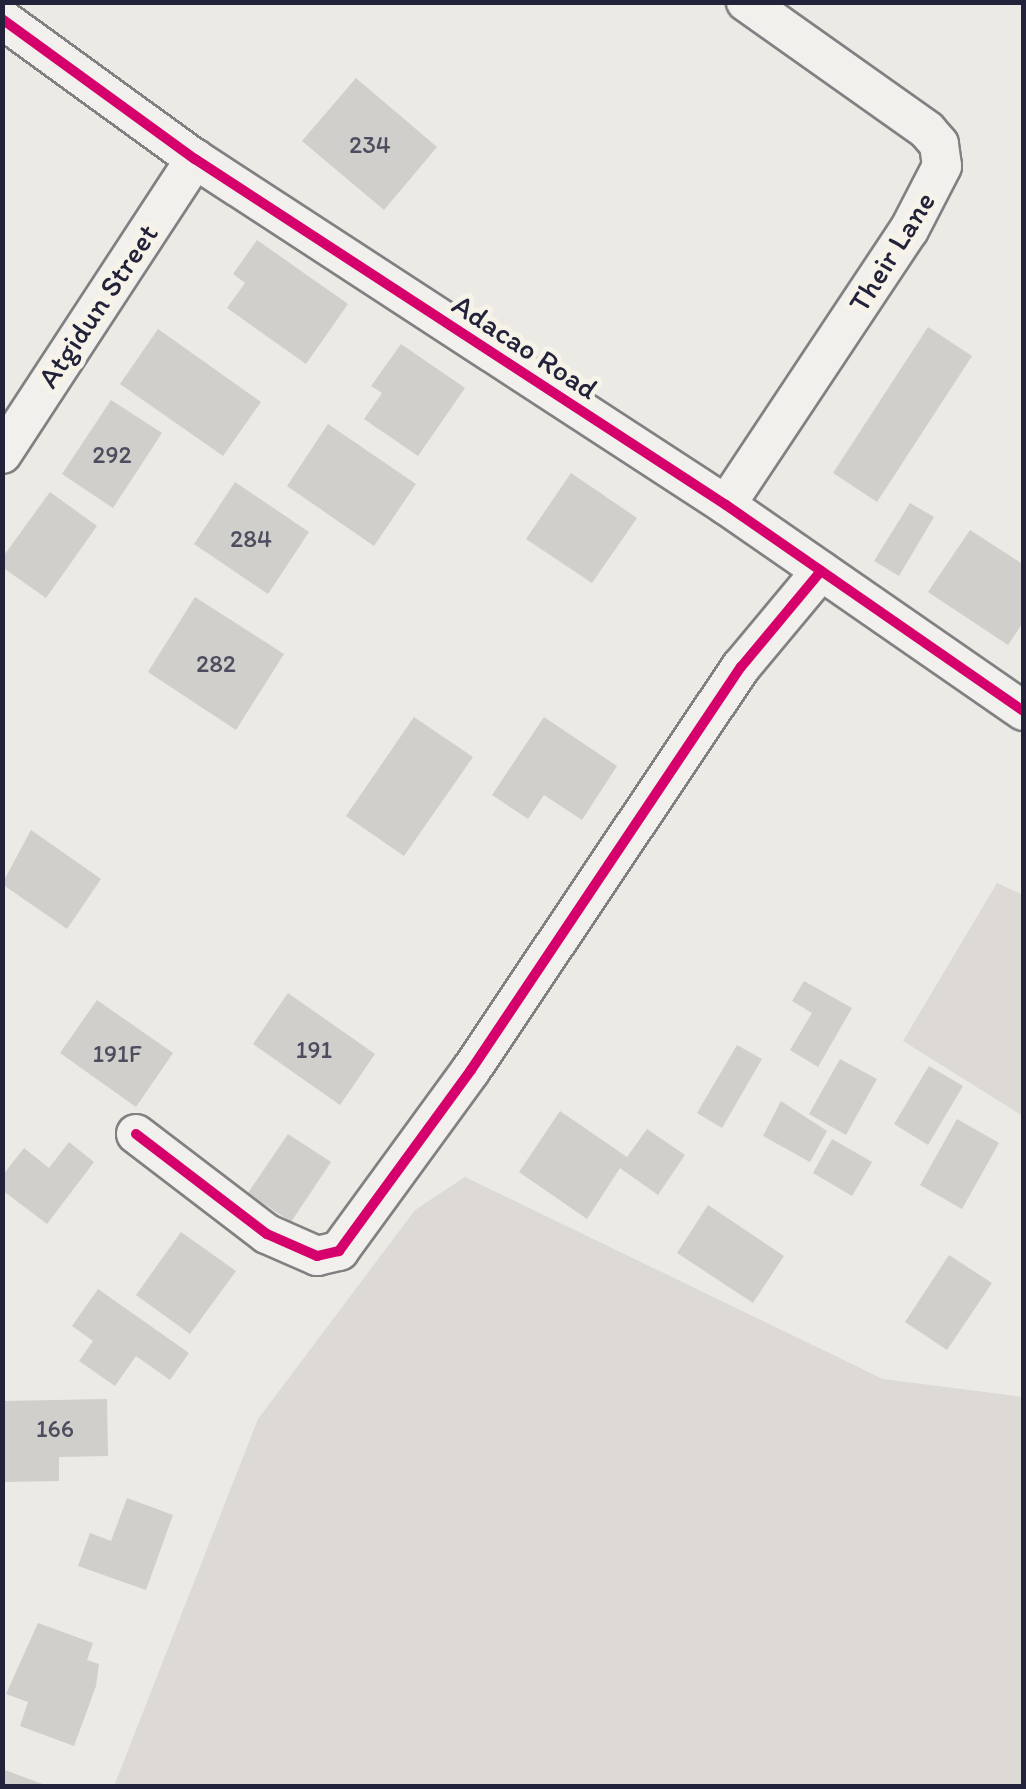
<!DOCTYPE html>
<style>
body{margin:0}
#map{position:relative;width:1026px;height:1789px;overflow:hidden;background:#ebeae4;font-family:Itim,sans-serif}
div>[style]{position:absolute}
.green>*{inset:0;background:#dddad5}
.building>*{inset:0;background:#d0cfcc}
.roads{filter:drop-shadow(2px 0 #818083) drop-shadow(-2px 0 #818083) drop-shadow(0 2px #818083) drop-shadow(0 -2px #818083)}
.minor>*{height:38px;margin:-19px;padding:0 19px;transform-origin:19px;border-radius:19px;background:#f1f0ec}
.cycleway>*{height:10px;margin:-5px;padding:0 5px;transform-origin:5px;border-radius:5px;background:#d6006c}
span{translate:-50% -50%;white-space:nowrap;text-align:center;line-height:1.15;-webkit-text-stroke:10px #f7f3e8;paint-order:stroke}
.number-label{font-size:25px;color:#4e4d5f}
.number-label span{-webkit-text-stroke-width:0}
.street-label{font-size:30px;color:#22223b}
.frame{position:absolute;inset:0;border:5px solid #22223b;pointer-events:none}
</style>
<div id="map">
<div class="green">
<i style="clip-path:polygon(997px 883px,1023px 895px,1023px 1116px,903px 1041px)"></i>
<i style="clip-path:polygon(465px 1177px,883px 1379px,1023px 1397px,1023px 1786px,114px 1786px,258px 1419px,415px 1210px)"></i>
</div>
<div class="building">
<i style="clip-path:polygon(356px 78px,437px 147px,384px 210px,302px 141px)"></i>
<i style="clip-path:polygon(257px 240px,348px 304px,306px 364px,227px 308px,245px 283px,233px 274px)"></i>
<i style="clip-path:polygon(928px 327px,972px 356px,877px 502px,833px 473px)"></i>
<i style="clip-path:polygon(158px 329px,261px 402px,223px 456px,120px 384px)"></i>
<i style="clip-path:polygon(401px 344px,465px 388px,418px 456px,364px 419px,382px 393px,371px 386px)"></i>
<i style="clip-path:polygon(111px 400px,162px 433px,113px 508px,62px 474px)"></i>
<i style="clip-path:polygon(328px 424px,416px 484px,374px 546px,287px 486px)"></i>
<i style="clip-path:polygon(571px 473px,637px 518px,592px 583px,526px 539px)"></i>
<i style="clip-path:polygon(235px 482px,309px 532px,268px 594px,194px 544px)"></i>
<i style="clip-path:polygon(50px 492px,97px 526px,46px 598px,2px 567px,2px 558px)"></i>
<i style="clip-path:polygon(910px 503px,934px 517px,899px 576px,874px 561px)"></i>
<i style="clip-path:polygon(970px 530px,1024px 565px,1024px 621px,1008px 645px,928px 592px)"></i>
<i style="clip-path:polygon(195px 597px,284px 654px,236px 730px,148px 672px)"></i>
<i style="clip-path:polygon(414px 717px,473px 757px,404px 856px,346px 816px)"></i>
<i style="clip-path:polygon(544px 717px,617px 766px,582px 820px,544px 795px,528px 819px,492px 795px)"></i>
<i style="clip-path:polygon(31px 830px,101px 879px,67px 929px,2px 884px)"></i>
<i style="clip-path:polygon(804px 981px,852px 1008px,818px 1067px,790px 1050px,812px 1013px,792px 1001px)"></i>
<i style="clip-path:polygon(288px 993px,375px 1054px,340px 1105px,253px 1044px)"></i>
<i style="clip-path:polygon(97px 1000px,173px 1053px,136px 1107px,60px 1053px)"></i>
<i style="clip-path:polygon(737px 1045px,762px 1059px,722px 1128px,697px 1113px)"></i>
<i style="clip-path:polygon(840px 1059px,877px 1079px,846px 1135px,809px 1114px)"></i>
<i style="clip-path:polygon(929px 1066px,963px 1086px,928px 1145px,894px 1124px)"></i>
<i style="clip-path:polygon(781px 1101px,827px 1131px,810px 1162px,763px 1136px)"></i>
<i style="clip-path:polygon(560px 1111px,627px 1157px,647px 1129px,685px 1155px,658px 1195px,620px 1168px,587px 1219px,519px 1172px)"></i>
<i style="clip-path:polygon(957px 1119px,999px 1143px,962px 1209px,920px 1185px)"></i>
<i style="clip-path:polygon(288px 1134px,331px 1162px,291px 1222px,248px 1193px)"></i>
<i style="clip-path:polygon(832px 1139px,872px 1162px,852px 1196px,813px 1173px)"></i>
<i style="clip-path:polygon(69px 1142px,94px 1162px,47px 1224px,2px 1190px,2px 1176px,24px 1148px,49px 1168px)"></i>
<i style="clip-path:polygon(708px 1205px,784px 1256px,753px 1303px,677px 1253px)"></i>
<i style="clip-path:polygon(181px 1232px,236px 1271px,190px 1334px,136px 1295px)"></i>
<i style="clip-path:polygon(949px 1255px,992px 1283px,947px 1350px,905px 1322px)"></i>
<i style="clip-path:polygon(98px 1289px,189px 1353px,170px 1380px,136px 1356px,115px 1386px,79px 1361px,93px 1341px,72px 1326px)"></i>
<i style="clip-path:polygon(107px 1399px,108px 1456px,59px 1457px,59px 1481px,2px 1482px,2px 1401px)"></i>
<i style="clip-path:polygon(127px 1498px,173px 1515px,146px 1590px,78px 1566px,90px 1533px,111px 1541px)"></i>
<i style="clip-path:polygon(38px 1623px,93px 1643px,87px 1660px,99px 1664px,96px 1686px,74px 1746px,20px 1726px,28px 1702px,6px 1694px)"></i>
<i style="clip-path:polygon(2px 1769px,48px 1786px,2px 1786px)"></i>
</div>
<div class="roads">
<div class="minor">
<i style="left:2px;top:19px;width:238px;rotate:36deg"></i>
<i style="left:195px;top:159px;width:634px;rotate:33.09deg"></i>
<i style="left:726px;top:505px;width:362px;rotate:34.7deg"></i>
<i style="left:2px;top:454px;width:353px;rotate:-56.8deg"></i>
<i style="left:726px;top:505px;width:330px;rotate:-56.4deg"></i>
<i style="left:909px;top:230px;width:72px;rotate:-62.7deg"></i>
<i style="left:942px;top:166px;width:22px;rotate:-98deg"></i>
<i style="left:939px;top:144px;width:18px;rotate:-131deg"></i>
<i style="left:927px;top:130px;width:222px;rotate:-144.7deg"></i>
<i style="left:136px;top:1134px;width:165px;rotate:37.4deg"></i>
<i style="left:267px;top:1234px;width:55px;rotate:23.7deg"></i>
<i style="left:317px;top:1256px;width:23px;rotate:-13deg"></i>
<i style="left:339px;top:1251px;width:224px;rotate:-53.9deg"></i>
<i style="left:471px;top:1070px;width:485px;rotate:-56.2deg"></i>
<i style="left:741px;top:667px;width:125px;rotate:-50.2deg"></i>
</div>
</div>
<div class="cycleway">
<i style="left:2px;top:19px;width:238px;rotate:36deg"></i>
<i style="left:195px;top:159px;width:634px;rotate:33.09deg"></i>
<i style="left:726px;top:505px;width:362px;rotate:34.7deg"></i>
<i style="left:136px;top:1134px;width:165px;rotate:37.4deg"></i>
<i style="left:267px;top:1234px;width:55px;rotate:23.7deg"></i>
<i style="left:317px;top:1256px;width:23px;rotate:-13deg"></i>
<i style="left:339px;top:1251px;width:224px;rotate:-53.9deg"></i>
<i style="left:471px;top:1070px;width:485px;rotate:-56.2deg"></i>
<i style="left:741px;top:667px;width:125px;rotate:-50.2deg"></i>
</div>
<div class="number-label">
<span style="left:370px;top:144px">234</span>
<span style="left:112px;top:454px">292</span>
<span style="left:251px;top:538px">284</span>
<span style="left:216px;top:663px">282</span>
<span style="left:314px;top:1049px">191</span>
<span style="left:117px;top:1053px">191F</span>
<span style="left:55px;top:1428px">166</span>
</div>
<div class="street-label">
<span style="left:892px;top:252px;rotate:-58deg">Their Lane</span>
<span style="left:98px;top:306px;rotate:-56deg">Atgidun Street</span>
<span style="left:525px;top:347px;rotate:33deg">Adacao Road</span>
</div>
<div class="frame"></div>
</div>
